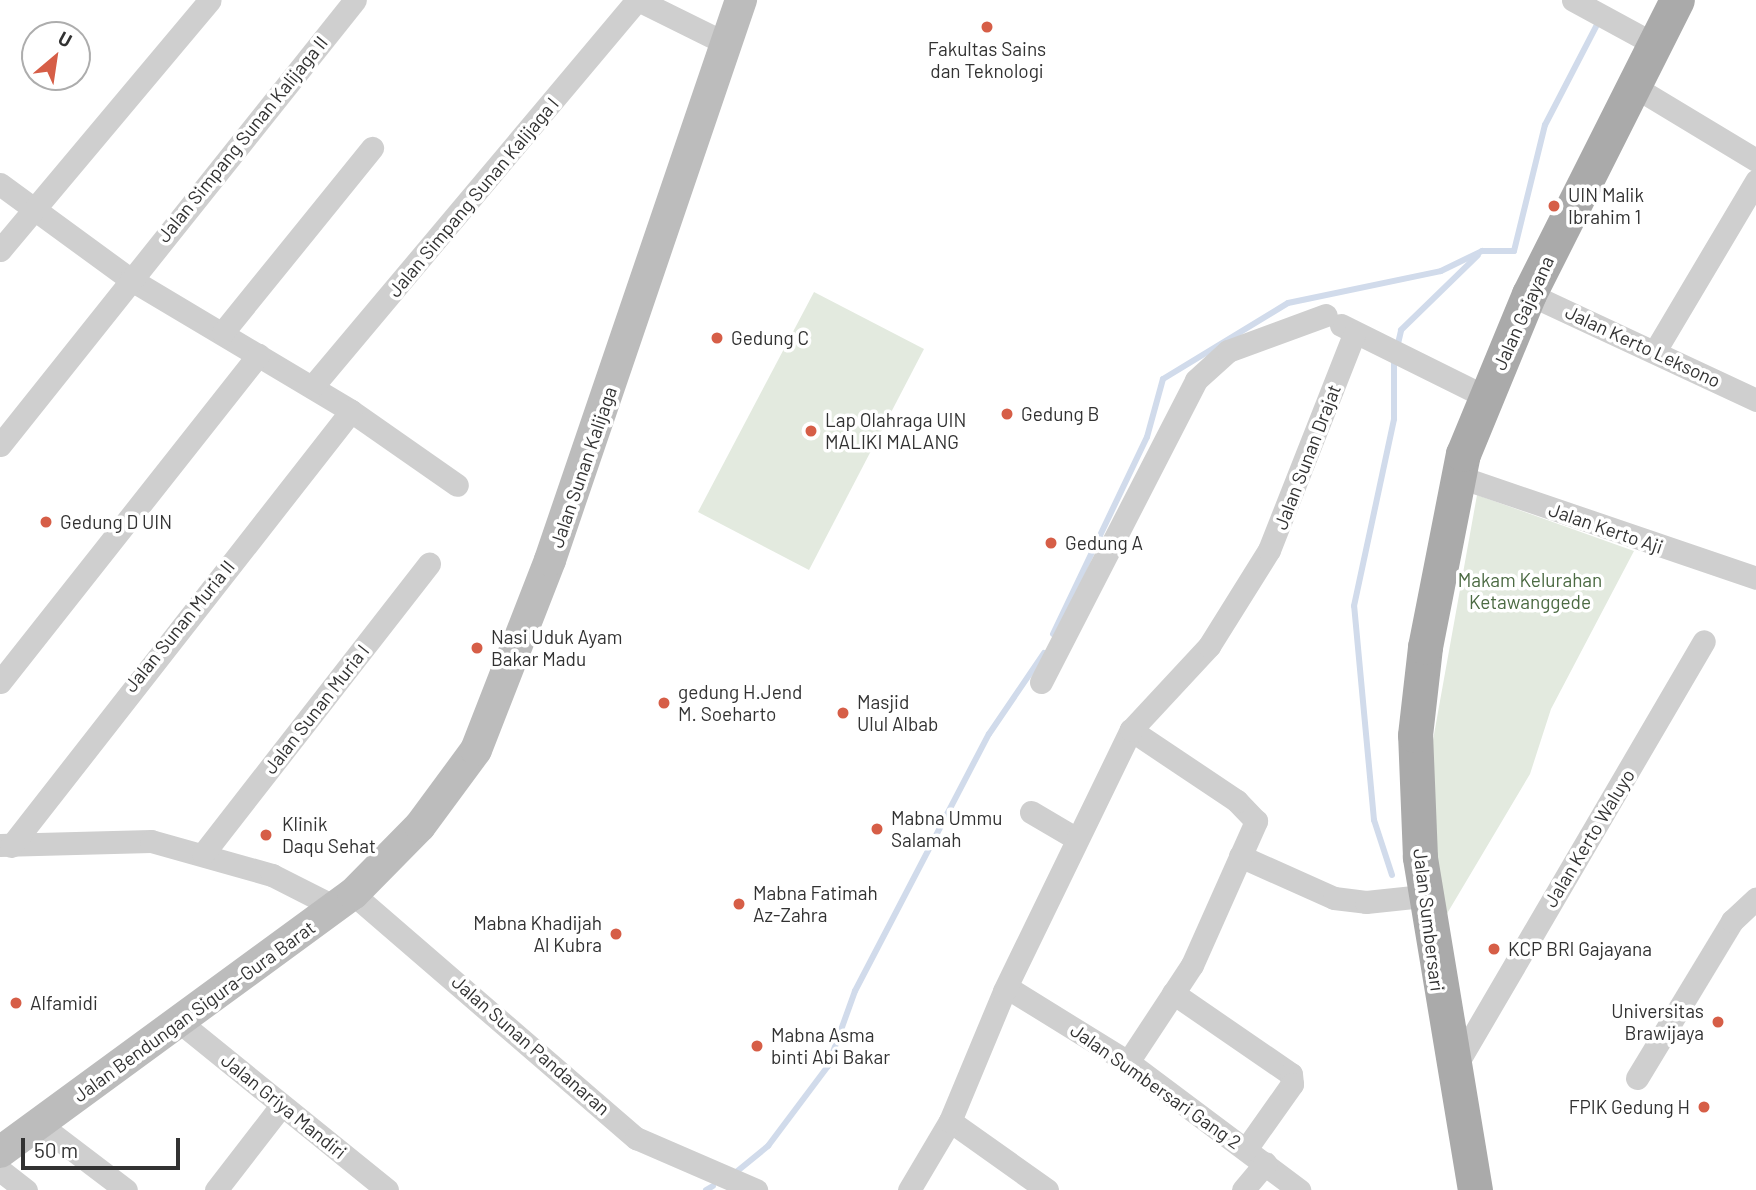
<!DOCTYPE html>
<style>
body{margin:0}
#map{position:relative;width:1756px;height:1190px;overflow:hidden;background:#fff;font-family:Barlow,sans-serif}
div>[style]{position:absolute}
.green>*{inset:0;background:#e3eadf}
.stream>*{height:6px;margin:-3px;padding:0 3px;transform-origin:3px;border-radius:3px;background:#d1dbeb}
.minor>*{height:23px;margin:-11.5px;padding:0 11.5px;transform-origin:11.5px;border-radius:11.5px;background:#cfcfcf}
.secondary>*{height:32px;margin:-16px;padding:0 16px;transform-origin:16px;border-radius:16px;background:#bcbcbc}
.primary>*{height:35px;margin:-17.5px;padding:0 17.5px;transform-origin:17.5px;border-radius:17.5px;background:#aaa}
.dots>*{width:19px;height:19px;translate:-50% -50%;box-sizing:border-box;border:4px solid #fff;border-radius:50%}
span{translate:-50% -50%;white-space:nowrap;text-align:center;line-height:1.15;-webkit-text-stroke:7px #fff;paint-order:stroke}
.poi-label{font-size:19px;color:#323232}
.left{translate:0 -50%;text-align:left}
.right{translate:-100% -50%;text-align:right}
.street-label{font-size:19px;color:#323232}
.park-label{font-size:19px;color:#4c6b43}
.north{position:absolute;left:21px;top:21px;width:70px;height:70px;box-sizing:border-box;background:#fff;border:2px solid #adadad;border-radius:50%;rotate:29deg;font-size:19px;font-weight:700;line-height:28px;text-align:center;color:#323232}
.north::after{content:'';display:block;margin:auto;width:24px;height:32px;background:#d65e47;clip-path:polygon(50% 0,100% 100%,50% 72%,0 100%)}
.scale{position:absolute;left:21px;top:1138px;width:159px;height:32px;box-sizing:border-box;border:4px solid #323232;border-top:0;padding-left:9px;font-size:21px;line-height:24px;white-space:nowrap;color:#323232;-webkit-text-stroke:5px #fff;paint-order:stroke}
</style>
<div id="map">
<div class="green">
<i style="clip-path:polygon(814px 292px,924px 349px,809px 570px,698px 512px)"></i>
<i style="clip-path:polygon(1477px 495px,1634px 551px,1551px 709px,1530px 774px,1445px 917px,1433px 830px,1433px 740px)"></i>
</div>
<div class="stream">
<i style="left:1397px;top:348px;width:18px;rotate:-77deg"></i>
<i style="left:1401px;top:330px;width:107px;rotate:-44.2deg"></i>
<i style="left:1053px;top:634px;width:218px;rotate:-64.5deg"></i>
<i style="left:1147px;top:437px;width:60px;rotate:-74.6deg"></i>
<i style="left:1163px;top:379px;width:146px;rotate:-31.3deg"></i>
<i style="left:1288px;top:303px;width:156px;rotate:-11.8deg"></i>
<i style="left:1441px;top:271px;width:46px;rotate:-26deg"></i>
<i style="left:1482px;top:251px;width:32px"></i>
<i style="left:1514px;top:251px;width:130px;rotate:-76.2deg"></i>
<i style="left:1545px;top:125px;width:117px;rotate:-62.6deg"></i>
<i style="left:1392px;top:875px;width:58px;rotate:-108.1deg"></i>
<i style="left:1374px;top:820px;width:215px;rotate:-95.3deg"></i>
<i style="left:1354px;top:606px;width:191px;rotate:-77.9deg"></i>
<i style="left:1394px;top:419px;width:61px;rotate:-90deg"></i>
<i style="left:735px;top:1173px;width:43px;rotate:-39.3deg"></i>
<i style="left:768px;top:1146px;width:100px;rotate:-53.1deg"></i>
<i style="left:828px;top:1066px;width:80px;rotate:-70.2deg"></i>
<i style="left:855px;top:991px;width:290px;rotate:-62.5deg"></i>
<i style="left:989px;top:734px;width:98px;rotate:-55.8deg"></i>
<i style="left:706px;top:1190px;width:8px;rotate:-30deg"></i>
</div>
<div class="minor">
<i style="left:638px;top:0;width:99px;rotate:26.3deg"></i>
<i style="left:1573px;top:0;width:94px;rotate:28.5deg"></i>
<i style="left:1635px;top:87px;width:141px;rotate:31.1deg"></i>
<i style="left:0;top:184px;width:161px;rotate:36.2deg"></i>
<i style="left:130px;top:279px;width:257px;rotate:30.8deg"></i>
<i style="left:351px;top:411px;width:129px;rotate:34.9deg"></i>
<i style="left:0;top:250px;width:326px;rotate:-50deg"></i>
<i style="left:1529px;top:294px;width:251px;rotate:25deg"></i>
<i style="left:1341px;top:325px;width:162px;rotate:26.4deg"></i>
<i style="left:223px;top:332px;width:237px;rotate:-51deg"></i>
<i style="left:1655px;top:351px;width:198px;rotate:-59.3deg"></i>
<i style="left:312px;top:387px;width:505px;rotate:-49.98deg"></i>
<i style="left:0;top:445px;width:569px;rotate:-51.42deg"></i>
<i style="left:1457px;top:476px;width:316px;rotate:18.8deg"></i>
<i style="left:0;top:682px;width:417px;rotate:-51.7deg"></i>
<i style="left:1041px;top:682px;width:339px;rotate:-62.8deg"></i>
<i style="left:1196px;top:380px;width:43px;rotate:-42.2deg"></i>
<i style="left:1228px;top:351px;width:104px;rotate:-20.2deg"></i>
<i style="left:1031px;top:812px;width:53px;rotate:30.4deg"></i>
<i style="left:0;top:845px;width:151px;rotate:-1.5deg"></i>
<i style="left:151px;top:841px;width:126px;rotate:15.7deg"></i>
<i style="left:272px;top:875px;width:71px;rotate:26.9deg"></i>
<i style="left:11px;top:846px;width:552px;rotate:-51.99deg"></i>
<i style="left:203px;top:854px;width:368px;rotate:-52.1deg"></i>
<i style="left:1240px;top:856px;width:103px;rotate:24.1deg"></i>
<i style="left:1334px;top:898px;width:32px;rotate:7deg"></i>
<i style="left:1366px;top:902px;width:57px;rotate:-6deg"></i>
<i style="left:353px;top:894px;width:374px;rotate:40.8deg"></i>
<i style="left:636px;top:1138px;width:131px;rotate:23.4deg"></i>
<i style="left:1008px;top:988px;width:141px;rotate:31.7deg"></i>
<i style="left:1128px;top:1062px;width:214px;rotate:36.8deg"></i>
<i style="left:1173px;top:993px;width:143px;rotate:34.5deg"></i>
<i style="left:1291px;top:1074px;width:10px;rotate:84deg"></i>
<i style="left:1292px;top:1084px;width:80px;rotate:125.3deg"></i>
<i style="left:181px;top:1023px;width:265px;rotate:39deg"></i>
<i style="left:1128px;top:1062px;width:116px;rotate:-56.6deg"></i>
<i style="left:1192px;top:965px;width:158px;rotate:-66deg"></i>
<i style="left:1256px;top:821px;width:28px;rotate:-134deg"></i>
<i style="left:1237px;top:801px;width:128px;rotate:-146.2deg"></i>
<i style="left:1455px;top:1067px;width:493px;rotate:-59.7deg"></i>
<i style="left:1637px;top:1078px;width:184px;rotate:-58.8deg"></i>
<i style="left:1732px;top:921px;width:33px;rotate:-43deg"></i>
<i style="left:950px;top:1121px;width:119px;rotate:35.4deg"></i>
<i style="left:39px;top:1124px;width:109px;rotate:37.2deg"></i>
<i style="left:0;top:1170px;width:33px;rotate:38deg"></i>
<i style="left:216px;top:1190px;width:106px;rotate:-52.3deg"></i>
<i style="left:909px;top:1190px;width:80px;rotate:-59.3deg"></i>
<i style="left:950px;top:1121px;width:141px;rotate:-67.4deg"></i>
<i style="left:1004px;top:991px;width:290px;rotate:-64.1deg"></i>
<i style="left:1131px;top:730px;width:115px;rotate:-47.1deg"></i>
<i style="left:1209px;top:646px;width:113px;rotate:-58deg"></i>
<i style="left:1269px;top:550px;width:232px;rotate:-68.5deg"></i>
<i style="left:1243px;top:1190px;width:35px;rotate:-50deg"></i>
</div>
<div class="secondary">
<i style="left:0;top:1152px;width:437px;rotate:-36.2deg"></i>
<i style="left:353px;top:894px;width:95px;rotate:-45.4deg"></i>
<i style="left:420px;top:826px;width:94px;rotate:-53.6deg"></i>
<i style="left:476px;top:750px;width:204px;rotate:-68.7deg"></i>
<i style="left:550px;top:560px;width:592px;rotate:-71.17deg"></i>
</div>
<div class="primary">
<i style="left:1475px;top:1190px;width:338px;rotate:-99.4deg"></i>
<i style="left:1420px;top:857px;width:122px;rotate:-92.3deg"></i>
<i style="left:1415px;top:735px;width:89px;rotate:-83.5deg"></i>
<i style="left:1425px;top:647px;width:197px;rotate:-78.9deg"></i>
<i style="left:1463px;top:454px;width:173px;rotate:-67.6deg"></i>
<i style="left:1529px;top:294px;width:329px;rotate:-63.3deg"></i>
</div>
<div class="dots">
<i style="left:987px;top:27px;background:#d65e47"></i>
<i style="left:1554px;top:206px;background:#d65e47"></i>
<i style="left:717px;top:338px;background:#d65e47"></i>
<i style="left:1007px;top:414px;background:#d65e47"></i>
<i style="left:811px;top:431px;background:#d65e47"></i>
<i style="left:46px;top:522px;background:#d65e47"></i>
<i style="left:1051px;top:543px;background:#d65e47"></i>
<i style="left:477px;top:648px;background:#d65e47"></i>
<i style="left:664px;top:703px;background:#d65e47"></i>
<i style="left:843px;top:713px;background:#d65e47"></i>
<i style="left:877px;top:829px;background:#d65e47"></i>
<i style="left:266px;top:835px;background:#d65e47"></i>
<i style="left:739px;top:904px;background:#d65e47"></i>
<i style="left:616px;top:934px;background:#d65e47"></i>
<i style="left:1494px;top:949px;background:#d65e47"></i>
<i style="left:16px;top:1003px;background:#d65e47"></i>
<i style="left:1718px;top:1022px;background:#d65e47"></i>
<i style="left:757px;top:1046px;background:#d65e47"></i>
<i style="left:1704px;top:1107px;background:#d65e47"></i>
</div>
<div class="poi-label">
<span style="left:987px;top:60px">Fakultas Sains<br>dan Teknologi</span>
<span class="left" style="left:1568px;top:206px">UIN Malik<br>Ibrahim 1</span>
<span class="left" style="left:731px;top:338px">Gedung C</span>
<span class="left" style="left:1021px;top:414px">Gedung B</span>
<span class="left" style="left:825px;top:431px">Lap Olahraga UIN<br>MALIKI MALANG</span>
<span class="left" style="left:60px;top:522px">Gedung D UIN</span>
<span class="left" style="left:1065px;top:543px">Gedung A</span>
<span class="left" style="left:491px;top:648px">Nasi Uduk Ayam<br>Bakar Madu</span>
<span class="left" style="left:678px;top:703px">gedung H.Jend<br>M. Soeharto</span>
<span class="left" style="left:857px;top:713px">Masjid<br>Ulul Albab</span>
<span class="left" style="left:891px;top:829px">Mabna Ummu<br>Salamah</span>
<span class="left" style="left:282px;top:835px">Klinik<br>Daqu Sehat</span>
<span class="left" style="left:753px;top:904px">Mabna Fatimah<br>Az-Zahra</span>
<span class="right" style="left:602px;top:934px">Mabna Khadijah<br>Al Kubra</span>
<span class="left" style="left:1508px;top:949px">KCP BRI Gajayana</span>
<span class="left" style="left:30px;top:1003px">Alfamidi</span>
<span class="right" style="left:1704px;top:1022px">Universitas<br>Brawijaya</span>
<span class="left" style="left:771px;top:1046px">Mabna Asma<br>binti Abi Bakar</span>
<span class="right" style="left:1690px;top:1107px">FPIK Gedung H</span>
</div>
<div class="street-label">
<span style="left:242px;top:139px;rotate:-51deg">Jalan Simpang Sunan Kalijaga II</span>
<span style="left:473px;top:197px;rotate:-50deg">Jalan Simpang Sunan Kalijaga I</span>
<span style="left:1523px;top:313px;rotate:-66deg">Jalan Gajayana</span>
<span style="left:1643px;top:346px;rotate:25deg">Jalan Kerto Leksono</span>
<span style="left:1307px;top:457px;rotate:-69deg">Jalan Sunan Drajat</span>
<span style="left:583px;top:467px;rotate:-71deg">Jalan Sunan Kalijaga</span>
<span style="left:1606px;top:528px;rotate:19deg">Jalan Kerto Aji</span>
<span style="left:179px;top:626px;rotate:-51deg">Jalan Sunan Muria II</span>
<span style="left:316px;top:709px;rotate:-52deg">Jalan Sunan Muria I</span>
<span style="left:1589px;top:838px;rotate:-59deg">Jalan Kerto Waluyo</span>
<span style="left:1429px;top:920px;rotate:83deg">Jalan Sumbersari</span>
<span style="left:194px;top:1011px;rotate:-36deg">Jalan Bendungan Sigura-Gura Barat</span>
<span style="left:531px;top:1045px;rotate:41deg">Jalan Sunan Pandanaran</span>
<span style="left:1156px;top:1086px;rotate:35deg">Jalan Sumbersari Gang 2</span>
<span style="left:284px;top:1106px;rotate:39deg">Jalan Griya Mandiri</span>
</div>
<div class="park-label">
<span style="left:1530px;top:591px">Makam Kelurahan<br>Ketawanggede</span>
</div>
<div class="north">U</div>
<div class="scale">50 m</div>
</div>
